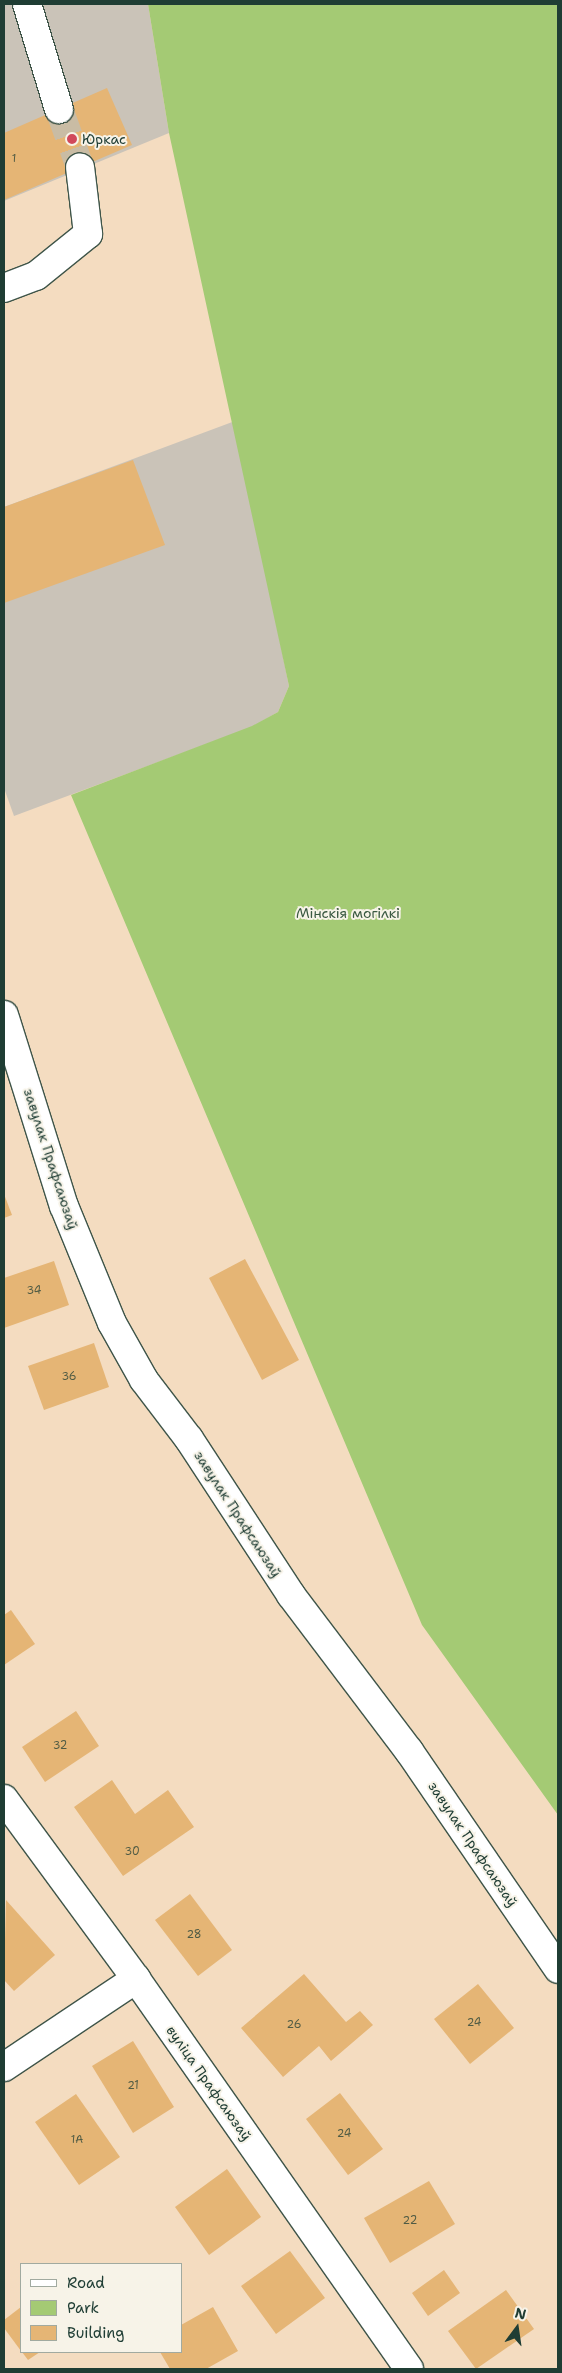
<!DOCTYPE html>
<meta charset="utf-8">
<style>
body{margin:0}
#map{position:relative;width:562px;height:2373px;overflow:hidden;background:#f4dcc0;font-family:"Shantell Sans",sans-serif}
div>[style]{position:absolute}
.industrial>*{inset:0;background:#cac3b8}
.green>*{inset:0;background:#a4ca74}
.building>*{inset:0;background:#e5b575}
.minor-tunnel>*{height:28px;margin-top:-14px;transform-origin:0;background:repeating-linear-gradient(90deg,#c9bca4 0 28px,transparent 0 42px)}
.roads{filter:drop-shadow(1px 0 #3f5549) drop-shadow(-1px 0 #3f5549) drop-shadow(0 1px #3f5549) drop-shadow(0 -1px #3f5549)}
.minor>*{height:28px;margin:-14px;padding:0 14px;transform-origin:14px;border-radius:14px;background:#fff}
.dots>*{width:14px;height:14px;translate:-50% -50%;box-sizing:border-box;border:2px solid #f7f3e8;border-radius:50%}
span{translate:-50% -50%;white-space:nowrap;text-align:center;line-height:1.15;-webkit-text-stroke:4px #f7f3e8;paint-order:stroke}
.number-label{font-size:11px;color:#505b44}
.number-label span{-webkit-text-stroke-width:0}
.poi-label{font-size:14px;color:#1f3d34}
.left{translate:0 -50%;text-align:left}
.park-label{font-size:14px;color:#3a5941}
.street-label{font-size:14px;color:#1f3d34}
.frame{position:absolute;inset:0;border:5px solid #1f3d34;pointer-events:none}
.legend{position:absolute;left:20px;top:2263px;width:162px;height:90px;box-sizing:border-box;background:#f7f3e8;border:1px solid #a1aaa0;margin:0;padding:6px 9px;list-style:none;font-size:15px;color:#1f3d34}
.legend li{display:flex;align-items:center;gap:10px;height:25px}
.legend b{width:25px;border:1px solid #a1aaa0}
.north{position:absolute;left:492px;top:2303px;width:50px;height:50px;-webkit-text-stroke:4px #f7f3e8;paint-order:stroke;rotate:14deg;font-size:14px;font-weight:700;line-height:20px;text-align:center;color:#1f3d34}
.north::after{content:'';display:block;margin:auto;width:18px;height:22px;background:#1f3d34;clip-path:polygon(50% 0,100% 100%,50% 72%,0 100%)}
</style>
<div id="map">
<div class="industrial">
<i style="clip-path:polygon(4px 4px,148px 4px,169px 133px,4px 201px)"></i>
<i style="clip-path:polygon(235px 421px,289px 686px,278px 712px,252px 727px,14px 816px,4px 788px,4px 507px)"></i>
</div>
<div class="green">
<i style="clip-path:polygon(148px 4px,558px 4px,558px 1815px,422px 1625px,71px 795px,252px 726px,278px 712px,289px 686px,169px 133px)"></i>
</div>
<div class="building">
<i style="clip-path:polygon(107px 88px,132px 145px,4px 200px,4px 133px)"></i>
<i style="clip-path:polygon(133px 460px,165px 545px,4px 603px,4px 507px)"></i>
<i style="clip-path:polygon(4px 1194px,12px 1215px,4px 1218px)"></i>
<i style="clip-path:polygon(245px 1259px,299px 1360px,262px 1380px,209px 1278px)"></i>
<i style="clip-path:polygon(54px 1261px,69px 1305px,4px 1328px,4px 1278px)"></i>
<i style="clip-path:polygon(94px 1343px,109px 1387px,44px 1410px,28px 1366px)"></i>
<i style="clip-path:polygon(11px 1610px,35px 1644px,4px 1665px,4px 1615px)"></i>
<i style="clip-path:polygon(76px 1711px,99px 1746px,45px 1782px,22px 1747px)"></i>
<i style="clip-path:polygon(112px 1780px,135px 1814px,168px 1790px,194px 1827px,123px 1876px,74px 1807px)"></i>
<i style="clip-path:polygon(190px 1894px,232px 1950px,198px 1976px,155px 1920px)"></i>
<i style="clip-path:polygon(6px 1900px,55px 1955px,14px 1991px,4px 1980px)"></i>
<i style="clip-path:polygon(304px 1974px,346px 2022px,360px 2011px,373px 2025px,331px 2061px,319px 2046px,283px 2077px,241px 2028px)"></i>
<i style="clip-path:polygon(478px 1984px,514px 2028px,470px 2064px,434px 2019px)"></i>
<i style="clip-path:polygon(133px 2041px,174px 2107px,133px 2133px,92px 2066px)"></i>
<i style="clip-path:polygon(340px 2093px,383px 2149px,348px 2175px,306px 2119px)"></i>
<i style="clip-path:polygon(76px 2094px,120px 2157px,79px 2185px,35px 2122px)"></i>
<i style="clip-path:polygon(227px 2169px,261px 2217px,209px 2255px,175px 2207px)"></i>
<i style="clip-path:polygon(429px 2181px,455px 2224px,390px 2263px,364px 2218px)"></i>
<i style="clip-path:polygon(290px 2251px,325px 2298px,276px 2334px,241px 2286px)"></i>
<i style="clip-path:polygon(444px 2270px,460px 2293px,428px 2316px,412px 2293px)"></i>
<i style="clip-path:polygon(506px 2290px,534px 2329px,476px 2369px,448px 2331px)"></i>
<i style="clip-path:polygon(21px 2307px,21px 2351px,4px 2328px,4px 2320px)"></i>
<i style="clip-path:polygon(213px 2307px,238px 2351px,206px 2369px,170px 2369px,160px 2352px,181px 2352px,181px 2325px)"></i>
<i style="clip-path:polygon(22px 2352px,40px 2352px,28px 2360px)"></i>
</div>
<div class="minor-tunnel">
<i style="left:59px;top:109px;width:62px;rotate:70.1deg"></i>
</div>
<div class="roads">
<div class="minor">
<i style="left:27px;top:4px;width:110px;rotate:73.1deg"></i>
<i style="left:4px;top:288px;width:34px;rotate:-21deg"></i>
<i style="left:36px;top:276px;width:67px;rotate:-38.9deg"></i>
<i style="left:88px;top:234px;width:67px;rotate:-96.8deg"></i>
<i style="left:4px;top:1015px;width:200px;rotate:72.6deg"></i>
<i style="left:64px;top:1206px;width:126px;rotate:67.7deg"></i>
<i style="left:112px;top:1323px;width:65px;rotate:60.7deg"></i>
<i style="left:144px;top:1380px;width:74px;rotate:52.7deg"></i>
<i style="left:189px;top:1439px;width:186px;rotate:56.8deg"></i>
<i style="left:291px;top:1595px;width:196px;rotate:52.9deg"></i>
<i style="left:409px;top:1751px;width:264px;rotate:55.6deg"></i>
<i style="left:4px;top:1799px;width:223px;rotate:53.7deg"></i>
<i style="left:136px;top:1979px;width:476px;rotate:55deg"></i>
<i style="left:4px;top:2067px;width:159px;rotate:-33.7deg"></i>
</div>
</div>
<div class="dots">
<i style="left:72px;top:139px;background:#d1495b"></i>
</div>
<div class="number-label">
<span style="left:14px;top:159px">1</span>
<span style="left:34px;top:1291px">34</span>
<span style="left:69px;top:1377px">36</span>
<span style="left:60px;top:1746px">32</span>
<span style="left:132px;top:1852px">30</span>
<span style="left:194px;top:1935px">28</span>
<span style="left:474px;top:2023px">24</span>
<span style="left:294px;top:2025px">26</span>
<span style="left:133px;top:2086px">21</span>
<span style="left:344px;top:2134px">24</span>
<span style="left:77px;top:2140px">1А</span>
<span style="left:410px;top:2221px">22</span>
</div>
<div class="poi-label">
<span class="left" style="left:82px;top:139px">Юркас</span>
</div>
<div class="park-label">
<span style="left:348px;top:913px">Мінскія могілкі</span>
</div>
<div class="street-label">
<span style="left:51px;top:1159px;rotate:72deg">завулак Прафсаюзаў</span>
<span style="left:238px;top:1514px;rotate:57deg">завулак Прафсаюзаў</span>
<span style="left:473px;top:1844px;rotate:56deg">завулак Прафсаюзаў</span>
<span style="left:209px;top:2083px;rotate:55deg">вуліца Прафсаюзаў</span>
</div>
<div class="frame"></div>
<ul class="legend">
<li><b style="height:6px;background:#fff"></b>Road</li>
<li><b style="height:14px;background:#a4ca74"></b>Park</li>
<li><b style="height:14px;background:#e5b575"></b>Building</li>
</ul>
<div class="north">N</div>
</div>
